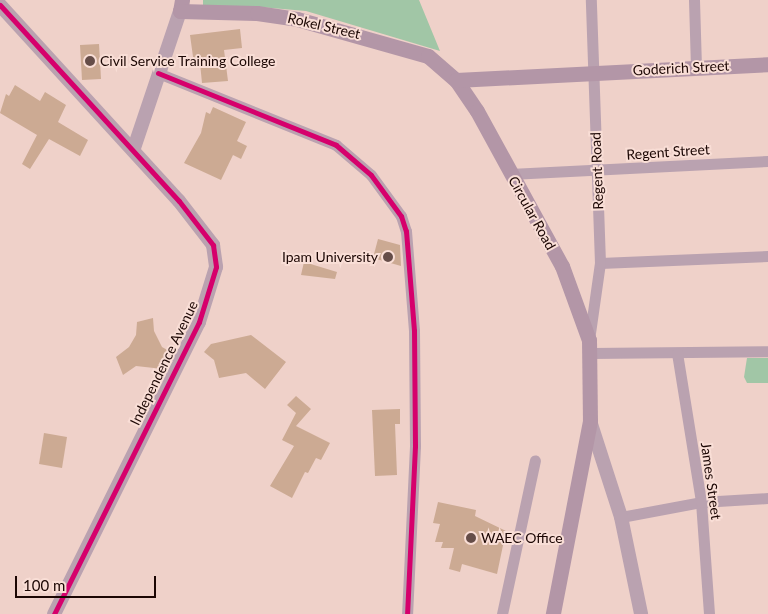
<!DOCTYPE html>
<style>
body{margin:0}
#map{position:relative;width:768px;height:614px;overflow:hidden;background:#efd1c9;font-family:Lato,sans-serif}
div>[style]{position:absolute}
.green>*{inset:0;background:#a1c6a6}
.building>*{inset:0;background:#ccaa93}
.minor>*{height:11px;margin:-5.5px;padding:0 5.5px;transform-origin:5.5px;border-radius:5.5px;background:#baa2b0}
.tertiary>*{height:14px;margin:-7px;padding:0 7px;transform-origin:7px;border-radius:7px;background:#baa2b0}
.secondary>*{height:15px;margin:-7.5px;padding:0 7.5px;transform-origin:7.5px;border-radius:7.5px;background:#b396a7}
.cycleway>*{height:5px;margin:-2.5px;padding:0 2.5px;transform-origin:2.5px;border-radius:2.5px;background:#d6006c}
.dots>*{width:14px;height:14px;translate:-50% -50%;box-sizing:border-box;border:2px solid #f9ded6;border-radius:50%}
span{translate:-50% -50%;white-space:nowrap;text-align:center;line-height:1.15;-webkit-text-stroke:4px #f9ded6;paint-order:stroke}
.street-label{font-size:14px;color:#1b0603}
.poi-label{font-size:14px;color:#1b0603}
.left{translate:0 -50%;text-align:left}
.right{translate:-100% -50%;text-align:right}
.scale{position:absolute;left:15px;top:576px;width:141px;height:22px;box-sizing:border-box;border:2px solid #1b0603;border-top:0;padding-left:6px;font-size:15px;line-height:18px;white-space:nowrap;color:#1b0603;-webkit-text-stroke:4px #f9ded6;paint-order:stroke}
</style>
<div id="map">
<div class="green">
<i style="clip-path:polygon(203px 0,419px 0,440px 51px,306px 11px,248px 6px,203px 9px)"></i>
<i style="clip-path:polygon(747px 358px,768px 358px,768px 383px,747px 383px,744px 377px)"></i>
</div>
<div class="building">
<i style="clip-path:polygon(240px 29px,242px 48px,224px 50px,228px 81px,202px 83px,200px 63px,194px 64px,190px 35px)"></i>
<i style="clip-path:polygon(99px 44px,101px 79px,82px 80px,80px 45px)"></i>
<i style="clip-path:polygon(15px 85px,40px 101px,45px 92px,66px 105px,58px 122px,88px 140px,80px 156px,49px 139px,30px 169px,22px 164px,37px 135px,0 113px,6px 94px,9px 96px)"></i>
<i style="clip-path:polygon(213px 107px,246px 122px,237px 141px,247px 146px,241px 159px,233px 155px,221px 180px,184px 163px,201px 133px,206px 112px,210px 114px)"></i>
<i style="clip-path:polygon(378px 239px,400px 245px,401px 266px,373px 258px)"></i>
<i style="clip-path:polygon(304px 262px,337px 272px,335px 279px,301px 275px)"></i>
<i style="clip-path:polygon(153px 318px,154px 331px,162px 347px,169px 351px,163px 369px,136px 366px,123px 375px,116px 357px,129px 347px,136px 335px,137px 322px)"></i>
<i style="clip-path:polygon(251px 335px,286px 362px,265px 389px,246px 373px,219px 378px,214px 360px,204px 352px,211px 344px)"></i>
<i style="clip-path:polygon(296px 396px,311px 409px,296px 426px,330px 443px,321px 460px,316px 458px,308px 473px,305px 472px,292px 498px,270px 486px,294px 446px,282px 440px,296px 413px,287px 405px)"></i>
<i style="clip-path:polygon(400px 409px,400px 424px,395px 424px,397px 475px,375px 476px,372px 410px)"></i>
<i style="clip-path:polygon(44px 433px,67px 437px,62px 468px,39px 464px)"></i>
<i style="clip-path:polygon(438px 502px,476px 510px,475px 516px,506px 531px,497px 574px,462px 564px,460px 572px,449px 569px,454px 548px,441px 548px,443px 542px,435px 542px,440px 524px,433px 523px)"></i>
</div>
<div class="minor">
<i style="left:694px;top:0;width:67px;rotate:88.3deg"></i>
<i style="left:158px;top:73px;width:192px;rotate:22deg"></i>
<i style="left:336px;top:145px;width:46px;rotate:40.6deg"></i>
<i style="left:371px;top:175px;width:51px;rotate:53.8deg"></i>
<i style="left:401px;top:216px;width:16px;rotate:72deg"></i>
<i style="left:406px;top:231px;width:100px;rotate:85.4deg"></i>
<i style="left:414px;top:331px;width:115px;rotate:89.5deg"></i>
<i style="left:415px;top:446px;width:168px;rotate:92.7deg"></i>
<i style="left:510px;top:174px;width:258px;rotate:-2.9deg"></i>
<i style="left:600px;top:263px;width:168px;rotate:-2.4deg"></i>
<i style="left:589px;top:340px;width:78px;rotate:-81.9deg"></i>
<i style="left:600px;top:263px;width:263px;rotate:-92deg"></i>
<i style="left:591px;top:353px;width:177px;rotate:-0.6deg"></i>
<i style="left:677px;top:353px;width:151px;rotate:80.8deg"></i>
<i style="left:701px;top:502px;width:112px;rotate:85.9deg"></i>
<i style="left:621px;top:517px;width:81px;rotate:-10.6deg"></i>
<i style="left:701px;top:502px;width:67px;rotate:-3.4deg"></i>
<i style="left:502px;top:614px;width:157px;rotate:-77.9deg"></i>
</div>
<div class="tertiary">
<i style="left:0;top:5px;width:265px;rotate:47.6deg"></i>
<i style="left:179px;top:201px;width:56px;rotate:52.3deg"></i>
<i style="left:213px;top:245px;width:22px;rotate:82deg"></i>
<i style="left:216px;top:267px;width:58px;rotate:107.2deg"></i>
<i style="left:199px;top:322px;width:326px;rotate:116.4deg"></i>
<i style="left:134px;top:148px;width:145px;rotate:-71.4deg"></i>
<i style="left:590px;top:421px;width:101px;rotate:72.1deg"></i>
<i style="left:621px;top:517px;width:99px;rotate:78.3deg"></i>
</div>
<div class="secondary">
<i style="left:182px;top:0;width:11px;rotate:100deg"></i>
<i style="left:180px;top:11px;width:77px;rotate:1.5deg"></i>
<i style="left:257px;top:13px;width:40px;rotate:8.5deg"></i>
<i style="left:297px;top:19px;width:136px;rotate:15.8deg"></i>
<i style="left:428px;top:56px;width:37px;rotate:41deg"></i>
<i style="left:456px;top:80px;width:37px;rotate:56deg"></i>
<i style="left:477px;top:111px;width:177px;rotate:61.3deg"></i>
<i style="left:562px;top:266px;width:79px;rotate:70deg"></i>
<i style="left:589px;top:340px;width:81px;rotate:89.3deg"></i>
<i style="left:590px;top:421px;width:197px;rotate:100.9deg"></i>
<i style="left:456px;top:80px;width:312px;rotate:-2.9deg"></i>
</div>
<div class="cycleway">
<i style="left:0;top:5px;width:265px;rotate:47.6deg"></i>
<i style="left:179px;top:201px;width:56px;rotate:52.3deg"></i>
<i style="left:213px;top:245px;width:22px;rotate:82deg"></i>
<i style="left:216px;top:267px;width:58px;rotate:107.2deg"></i>
<i style="left:199px;top:322px;width:326px;rotate:116.4deg"></i>
<i style="left:158px;top:73px;width:192px;rotate:22deg"></i>
<i style="left:336px;top:145px;width:46px;rotate:40.6deg"></i>
<i style="left:371px;top:175px;width:51px;rotate:53.8deg"></i>
<i style="left:401px;top:216px;width:16px;rotate:72deg"></i>
<i style="left:406px;top:231px;width:100px;rotate:85.4deg"></i>
<i style="left:414px;top:331px;width:115px;rotate:89.5deg"></i>
<i style="left:415px;top:446px;width:168px;rotate:92.7deg"></i>
</div>
<div class="dots">
<i style="left:90px;top:61px;background:#654d48"></i>
<i style="left:388px;top:257px;background:#654d48"></i>
<i style="left:471px;top:538px;background:#654d48"></i>
</div>
<div class="street-label">
<span style="left:324px;top:26px;rotate:13deg">Rokel Street</span>
<span style="left:681px;top:68px;rotate:-3deg">Goderich Street</span>
<span style="left:668px;top:152px;rotate:-4deg">Regent Street</span>
<span style="left:597px;top:171px;rotate:-92deg">Regent Road</span>
<span style="left:532px;top:213px;rotate:61deg">Circular Road</span>
<span style="left:164px;top:363px;rotate:-64deg">Independence Avenue</span>
<span style="left:711px;top:481px;rotate:82deg">James Street</span>
</div>
<div class="poi-label">
<span class="left" style="left:100px;top:61px">Civil Service Training College</span>
<span class="right" style="left:378px;top:257px">Ipam University</span>
<span class="left" style="left:481px;top:538px">WAEC Office</span>
</div>
<div class="scale">100 m</div>
</div>
